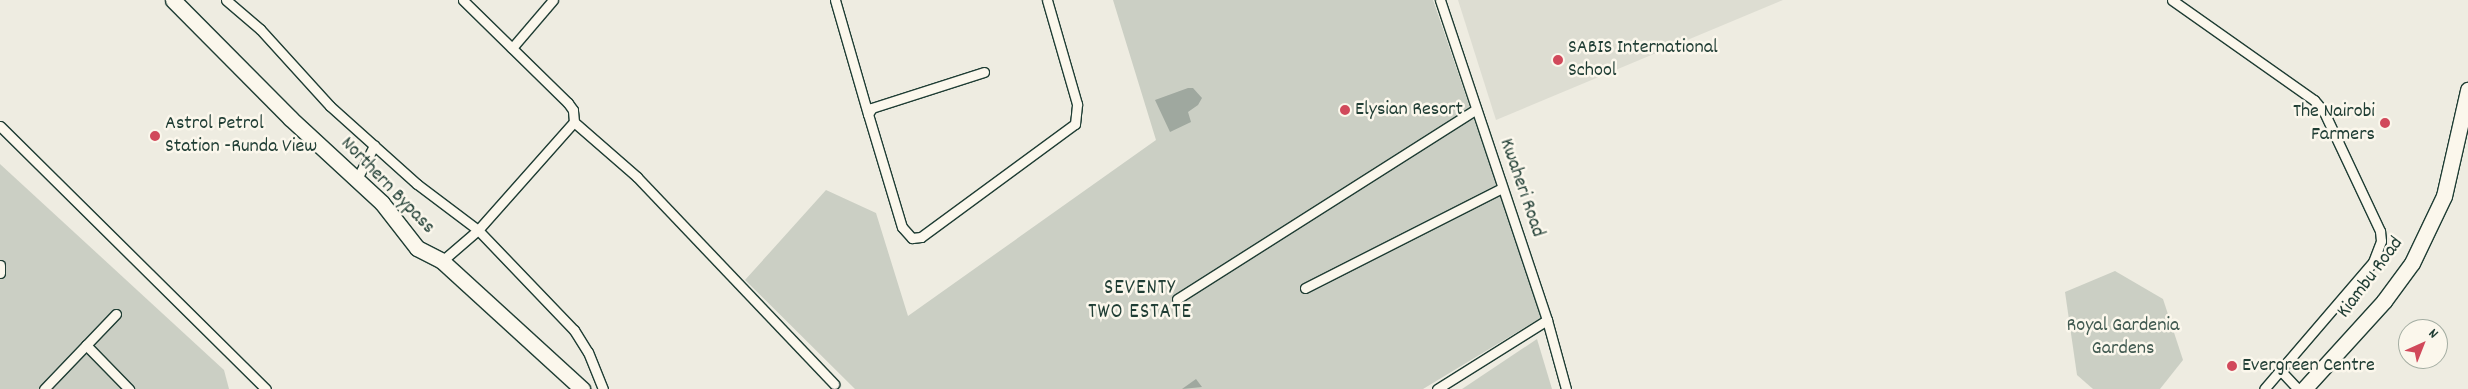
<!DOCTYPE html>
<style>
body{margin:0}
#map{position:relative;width:2468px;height:389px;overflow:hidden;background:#eeece1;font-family:Dekko,sans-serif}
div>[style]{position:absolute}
.built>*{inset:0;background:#ddddd2}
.green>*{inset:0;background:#cbcfc4}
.water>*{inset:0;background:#9fa89f}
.roads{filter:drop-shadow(1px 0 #1f3d34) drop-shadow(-1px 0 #1f3d34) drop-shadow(0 1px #1f3d34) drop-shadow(0 -1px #1f3d34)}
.minor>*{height:9px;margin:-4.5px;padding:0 4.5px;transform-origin:4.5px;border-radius:4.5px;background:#fbf7ec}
.primary>*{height:15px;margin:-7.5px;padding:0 7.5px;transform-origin:7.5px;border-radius:7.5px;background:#fbf7ec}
.trunk>*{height:15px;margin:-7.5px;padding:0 7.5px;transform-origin:7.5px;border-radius:7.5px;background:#fbf7ec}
.dots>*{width:14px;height:14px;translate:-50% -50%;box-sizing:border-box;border:2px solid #fbf7ec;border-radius:50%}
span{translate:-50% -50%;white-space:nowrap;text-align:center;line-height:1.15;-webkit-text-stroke:5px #fbf7ec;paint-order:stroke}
.poi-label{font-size:20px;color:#1f3d34}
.left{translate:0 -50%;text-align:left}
.right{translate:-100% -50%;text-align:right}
.street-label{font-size:20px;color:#1f3d34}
.park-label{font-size:20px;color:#415a51}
.neighbourhood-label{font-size:21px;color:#1f3d34;letter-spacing:1px}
.north{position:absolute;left:2398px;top:319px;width:50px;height:50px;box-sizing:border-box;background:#fbf7ec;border:1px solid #a3ada2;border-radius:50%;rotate:44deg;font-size:14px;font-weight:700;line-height:20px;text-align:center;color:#1f3d34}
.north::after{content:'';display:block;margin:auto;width:18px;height:22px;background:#d1495b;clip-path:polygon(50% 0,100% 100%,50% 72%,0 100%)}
</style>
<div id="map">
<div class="built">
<i style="clip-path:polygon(1458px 0,1783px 0,1496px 120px)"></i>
</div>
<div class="green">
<i style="clip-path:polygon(1113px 0,1433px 0,1542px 317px,1423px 389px,855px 389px,745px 280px,826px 190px,876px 213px,908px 316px,1156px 140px)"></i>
<i style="clip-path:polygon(0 164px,224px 370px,229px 389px,0 389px)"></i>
<i style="clip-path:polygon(2115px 271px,2163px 299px,2183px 360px,2160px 389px,2093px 389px,2077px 375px,2065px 292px)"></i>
<i style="clip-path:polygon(1537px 339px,1552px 389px,1462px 389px)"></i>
</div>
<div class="water">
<i style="clip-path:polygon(1188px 88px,1193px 88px,1202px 98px,1198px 105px,1188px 112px,1191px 122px,1170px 132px,1155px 100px)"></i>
<i style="clip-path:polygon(1196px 379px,1202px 387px,1182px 389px)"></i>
</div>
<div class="roads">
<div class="minor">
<i style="left:226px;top:0;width:45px;rotate:40.5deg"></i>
<i style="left:260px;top:29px;width:104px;rotate:47.7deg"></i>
<i style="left:330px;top:106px;width:117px;rotate:41.9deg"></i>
<i style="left:417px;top:184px;width:76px;rotate:37deg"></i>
<i style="left:478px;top:230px;width:139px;rotate:46.2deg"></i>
<i style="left:574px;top:330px;width:26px;rotate:58deg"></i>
<i style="left:588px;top:352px;width:40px;rotate:68deg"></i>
<i style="left:835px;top:0;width:119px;rotate:73.9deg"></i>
<i style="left:1440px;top:0;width:337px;rotate:71.5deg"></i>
<i style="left:1547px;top:320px;width:72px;rotate:74.6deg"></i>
<i style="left:2172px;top:0;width:174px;rotate:35.2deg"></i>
<i style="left:2314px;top:100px;width:16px;rotate:50deg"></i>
<i style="left:2324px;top:112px;width:132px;rotate:64.8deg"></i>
<i style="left:2380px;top:231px;width:10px;rotate:84deg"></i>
<i style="left:2381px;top:241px;width:22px;rotate:111deg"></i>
<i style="left:2373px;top:262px;width:167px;rotate:130.6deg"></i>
<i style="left:512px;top:48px;width:63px;rotate:-49.5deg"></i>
<i style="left:984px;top:72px;width:118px;rotate:162.2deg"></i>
<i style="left:872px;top:108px;width:7px;rotate:124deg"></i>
<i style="left:868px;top:114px;width:118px;rotate:73.3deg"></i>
<i style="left:902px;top:227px;width:15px;rotate:48deg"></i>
<i style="left:912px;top:238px;width:9px;rotate:-6deg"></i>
<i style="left:921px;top:237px;width:191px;rotate:-36.3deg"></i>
<i style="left:1075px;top:124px;width:20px;rotate:-84deg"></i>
<i style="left:1077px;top:104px;width:108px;rotate:-106.1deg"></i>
<i style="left:574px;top:122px;width:84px;rotate:41.1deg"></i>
<i style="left:637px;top:177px;width:286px;rotate:46.4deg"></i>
<i style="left:0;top:126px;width:374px;rotate:44.7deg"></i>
<i style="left:357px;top:179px;width:38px;rotate:-63deg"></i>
<i style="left:442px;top:261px;width:48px;rotate:-40.7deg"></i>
<i style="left:478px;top:230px;width:144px;rotate:-48.4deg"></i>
<i style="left:574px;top:122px;width:12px;rotate:-95deg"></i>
<i style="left:573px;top:110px;width:9px;rotate:-126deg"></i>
<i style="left:568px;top:103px;width:147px;rotate:-135.6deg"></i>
<i style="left:0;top:265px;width:8px;rotate:90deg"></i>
<i style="left:1305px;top:288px;width:221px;rotate:-26.9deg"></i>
<i style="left:1177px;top:299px;width:353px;rotate:-32.4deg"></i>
<i style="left:86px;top:345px;width:62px;rotate:45.7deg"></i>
<i style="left:2281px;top:371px;width:25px;rotate:47deg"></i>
<i style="left:44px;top:389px;width:104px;rotate:-46.2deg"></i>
<i style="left:1437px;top:389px;width:130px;rotate:-32.1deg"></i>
</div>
<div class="primary">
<i style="left:173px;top:0;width:166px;rotate:45.2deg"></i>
<i style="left:290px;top:118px;width:125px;rotate:42.7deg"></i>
<i style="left:382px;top:203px;width:57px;rotate:52.1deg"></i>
<i style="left:417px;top:248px;width:28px;rotate:27deg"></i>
<i style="left:442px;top:261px;width:190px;rotate:42.4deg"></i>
</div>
<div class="trunk">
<i style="left:2304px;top:389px;width:119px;rotate:-47.7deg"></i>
<i style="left:2384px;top:301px;width:47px;rotate:-53.6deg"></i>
<i style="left:2412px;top:263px;width:74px;rotate:-64.5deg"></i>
<i style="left:2444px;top:196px;width:109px;rotate:-77.2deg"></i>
</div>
</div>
<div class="dots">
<i style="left:1558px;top:60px;background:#d1495b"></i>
<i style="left:1345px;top:110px;background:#d1495b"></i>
<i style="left:2385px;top:123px;background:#d1495b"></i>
<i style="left:155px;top:136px;background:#d1495b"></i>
<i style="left:2232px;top:366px;background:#d1495b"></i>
</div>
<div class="poi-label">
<span class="left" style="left:1568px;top:60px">SABIS International<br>School</span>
<span class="left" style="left:1355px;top:110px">Elysian Resort</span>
<span class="right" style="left:2375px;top:124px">The Nairobi<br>Farmers</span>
<span class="left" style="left:165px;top:136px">Astrol Petrol<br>Station -Runda View</span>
<span class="left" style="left:2242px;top:366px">Evergreen Centre</span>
</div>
<div class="street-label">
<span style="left:387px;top:186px;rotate:46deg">Northern Bypass</span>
<span style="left:1521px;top:188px;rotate:71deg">Kwaheri Road</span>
<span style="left:2371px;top:278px;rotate:-53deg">Kiambu Road</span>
</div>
<div class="park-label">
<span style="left:2123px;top:338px">Royal Gardenia<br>Gardens</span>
</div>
<div class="neighbourhood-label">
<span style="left:1140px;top:301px">SEVENTY<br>TWO ESTATE</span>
</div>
<div class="north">N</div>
</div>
